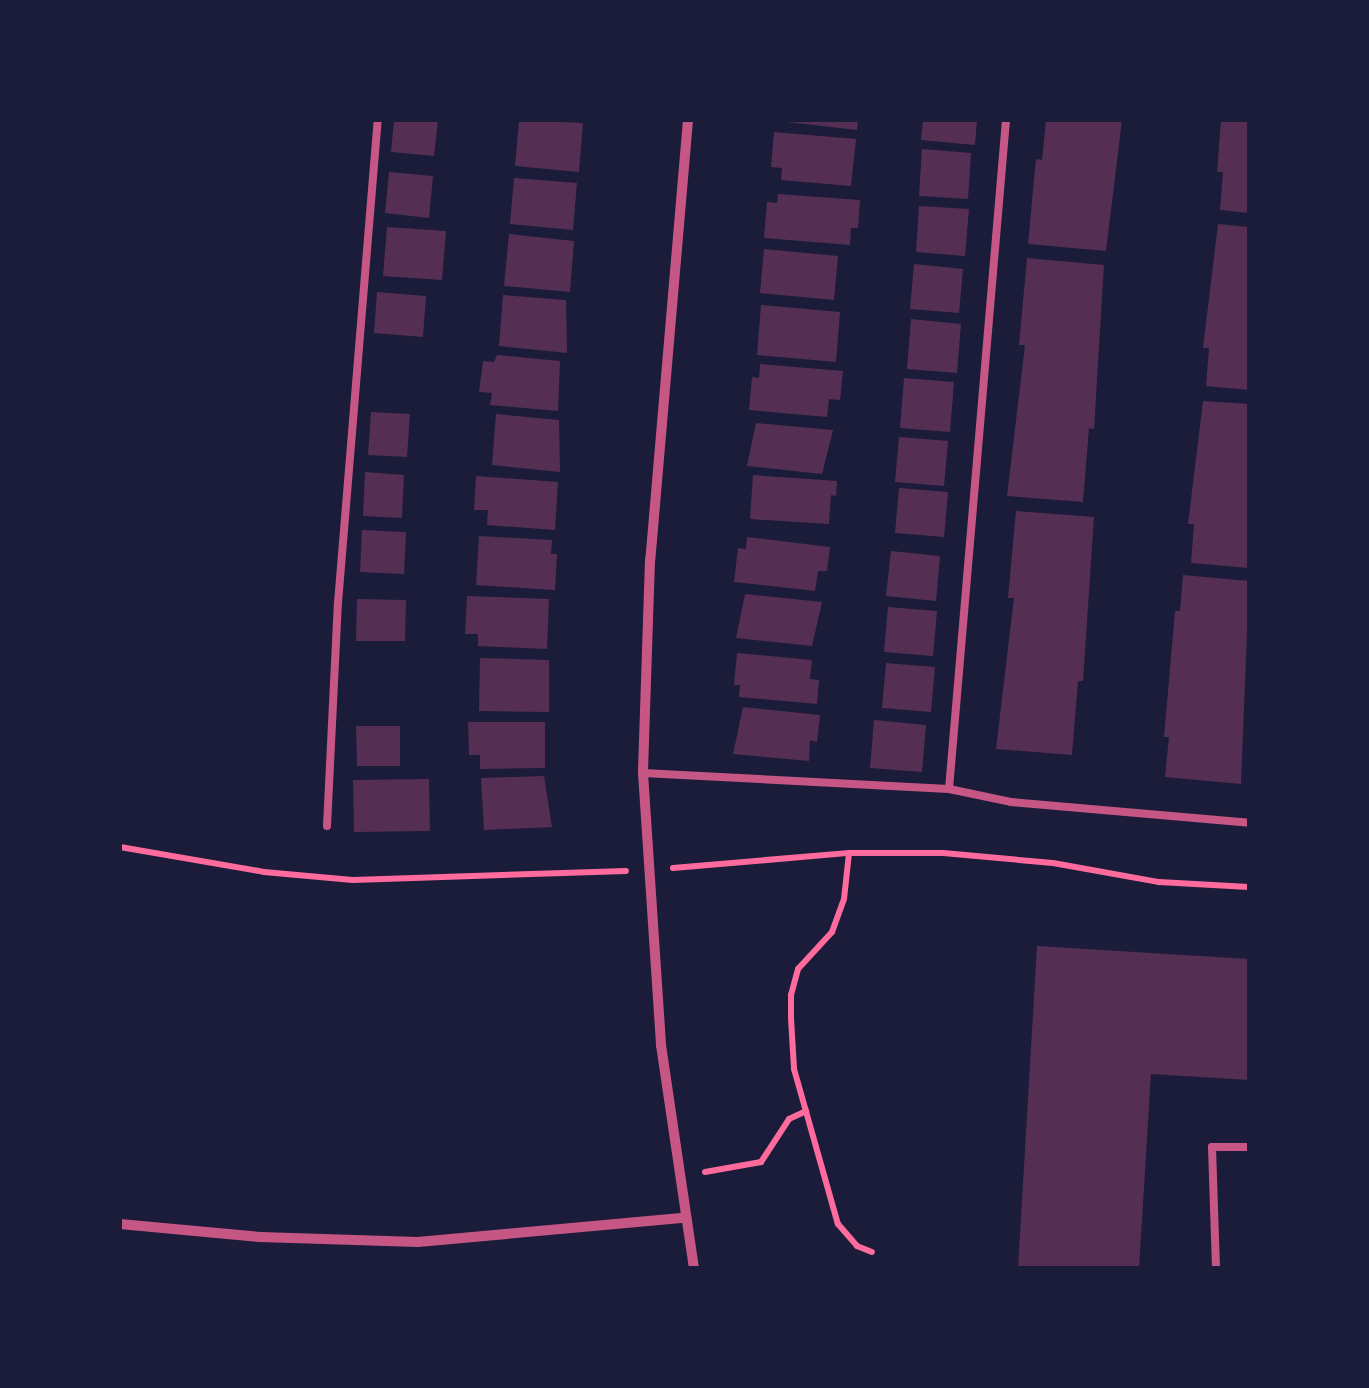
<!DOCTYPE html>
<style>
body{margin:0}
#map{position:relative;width:1369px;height:1388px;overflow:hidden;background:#1b1b3a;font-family:Poppins,sans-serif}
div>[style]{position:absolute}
.building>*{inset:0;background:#542f53}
.path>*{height:6px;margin:-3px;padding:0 3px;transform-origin:3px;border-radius:3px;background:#ff6b9d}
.service>*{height:8px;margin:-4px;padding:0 4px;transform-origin:4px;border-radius:4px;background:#c65784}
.minor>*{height:10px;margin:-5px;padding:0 5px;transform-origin:5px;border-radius:5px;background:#c65784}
span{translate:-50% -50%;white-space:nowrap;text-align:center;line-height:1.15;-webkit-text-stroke:8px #1b1b3a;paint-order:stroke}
.frame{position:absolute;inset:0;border:122px solid #1b1b3a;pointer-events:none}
</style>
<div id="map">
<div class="building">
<i style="clip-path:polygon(394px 120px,438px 120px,434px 156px,391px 152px)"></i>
<i style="clip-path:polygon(519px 120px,583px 123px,579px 172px,515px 166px)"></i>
<i style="clip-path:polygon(769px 120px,858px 120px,857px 130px)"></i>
<i style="clip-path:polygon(923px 120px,977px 120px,975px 145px,921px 140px)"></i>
<i style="clip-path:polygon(1046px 120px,1122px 120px,1106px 251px,1028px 244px,1036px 159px,1042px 160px)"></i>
<i style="clip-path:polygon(1221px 120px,1249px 120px,1249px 213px,1220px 210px,1223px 172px,1217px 172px)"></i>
<i style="clip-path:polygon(774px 132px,856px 139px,851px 186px,781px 180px,782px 168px,771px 167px)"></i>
<i style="clip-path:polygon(922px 149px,971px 153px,968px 199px,919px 196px)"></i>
<i style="clip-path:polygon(389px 172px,433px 176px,429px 218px,385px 213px)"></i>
<i style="clip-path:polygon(514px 178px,577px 183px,573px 230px,510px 224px)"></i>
<i style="clip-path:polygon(778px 194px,860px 200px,858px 228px,851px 228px,850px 245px,764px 238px,767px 202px,777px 203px)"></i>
<i style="clip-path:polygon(919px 206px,969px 209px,965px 256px,916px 252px)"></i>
<i style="clip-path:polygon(1218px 224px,1249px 227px,1249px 390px,1206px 386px,1209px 348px,1203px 348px)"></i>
<i style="clip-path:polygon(387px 227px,446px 231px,442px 280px,383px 276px)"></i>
<i style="clip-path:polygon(509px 234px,574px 241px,570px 292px,504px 286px)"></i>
<i style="clip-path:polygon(764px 249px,838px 256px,834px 300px,760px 293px)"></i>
<i style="clip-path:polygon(1027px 258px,1104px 265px,1094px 429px,1089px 428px,1083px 502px,1007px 496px,1025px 345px,1019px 345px)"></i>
<i style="clip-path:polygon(914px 264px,963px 269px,959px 313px,910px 309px)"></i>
<i style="clip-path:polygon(377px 292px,426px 296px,423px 337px,374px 333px)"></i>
<i style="clip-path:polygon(503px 295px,566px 300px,567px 353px,499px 346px)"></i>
<i style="clip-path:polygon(761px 305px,840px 312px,836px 362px,757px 355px)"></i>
<i style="clip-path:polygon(911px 319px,961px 324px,957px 373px,907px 369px)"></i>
<i style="clip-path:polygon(497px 355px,560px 361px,558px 411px,490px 405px,492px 393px,479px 392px,483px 361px,494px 362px)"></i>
<i style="clip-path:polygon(760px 364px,843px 371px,840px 400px,829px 399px,827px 417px,749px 410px,752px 377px,759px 378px)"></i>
<i style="clip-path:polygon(904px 378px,954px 382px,950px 432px,900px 428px)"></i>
<i style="clip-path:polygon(1203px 401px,1249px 404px,1249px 568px,1191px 563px,1194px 524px,1188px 524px)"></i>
<i style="clip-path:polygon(371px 412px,410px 414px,407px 457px,368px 455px)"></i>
<i style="clip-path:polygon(496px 414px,559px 420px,560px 472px,492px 465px)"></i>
<i style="clip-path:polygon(756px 423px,833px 430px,822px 474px,747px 466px)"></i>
<i style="clip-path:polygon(899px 437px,948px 441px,944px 486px,895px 482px)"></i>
<i style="clip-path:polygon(365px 472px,404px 475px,402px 518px,363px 516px)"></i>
<i style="clip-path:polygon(753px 475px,837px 481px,836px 496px,831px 495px,829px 524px,750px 519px)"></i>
<i style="clip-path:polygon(476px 476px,558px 482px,555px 530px,487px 525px,488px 510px,474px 510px)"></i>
<i style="clip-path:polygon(899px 488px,948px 492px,944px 537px,895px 533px)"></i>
<i style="clip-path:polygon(1016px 511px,1094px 517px,1083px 681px,1078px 681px,1072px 755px,996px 749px,1014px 598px,1008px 598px)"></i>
<i style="clip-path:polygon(362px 530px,406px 532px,404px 574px,360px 572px)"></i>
<i style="clip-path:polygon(479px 536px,552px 540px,551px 554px,557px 554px,555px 590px,476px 585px)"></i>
<i style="clip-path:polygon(747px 537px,830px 547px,827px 571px,818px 571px,815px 591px,734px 582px,738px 548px,746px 549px)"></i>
<i style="clip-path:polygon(891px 551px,940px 556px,936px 601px,886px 596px)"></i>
<i style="clip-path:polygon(1183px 575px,1249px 581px,1241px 784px,1165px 777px,1169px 737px,1164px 737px,1175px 611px,1180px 611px)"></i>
<i style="clip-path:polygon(745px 594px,822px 602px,812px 646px,736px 638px)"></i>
<i style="clip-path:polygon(467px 596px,549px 599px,547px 649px,478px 646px,478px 634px,465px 634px)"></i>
<i style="clip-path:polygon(357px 599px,406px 600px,405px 641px,356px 641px)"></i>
<i style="clip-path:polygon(888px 607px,937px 611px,933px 656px,884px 652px)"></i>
<i style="clip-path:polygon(737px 653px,812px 660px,810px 679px,819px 680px,817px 704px,739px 697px,740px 685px,734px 685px)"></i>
<i style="clip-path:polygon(480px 658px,549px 660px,549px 712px,479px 711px)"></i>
<i style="clip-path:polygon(886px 663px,935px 667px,931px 712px,882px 708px)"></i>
<i style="clip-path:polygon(743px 707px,820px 715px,817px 742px,810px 740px,809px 761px,733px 754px)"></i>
<i style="clip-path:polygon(874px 720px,926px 725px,922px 772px,870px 768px)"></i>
<i style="clip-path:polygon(468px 722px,545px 722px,545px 768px,480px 769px,480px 755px,469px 755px)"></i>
<i style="clip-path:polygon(356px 726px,400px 726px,400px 766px,357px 766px)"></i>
<i style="clip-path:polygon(544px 776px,552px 827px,484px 830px,481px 778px)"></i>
<i style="clip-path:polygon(429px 779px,430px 831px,354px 832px,353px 780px)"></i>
<i style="clip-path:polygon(1037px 946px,1249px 959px,1249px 1080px,1151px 1074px,1139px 1268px,1018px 1268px)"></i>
</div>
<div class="path">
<i style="left:120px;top:847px;width:146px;rotate:9.8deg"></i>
<i style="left:264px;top:872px;width:89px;rotate:5.1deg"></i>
<i style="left:353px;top:880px;width:273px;rotate:-1.9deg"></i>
<i style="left:849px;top:853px;width:46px;rotate:96.2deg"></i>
<i style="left:844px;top:899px;width:35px;rotate:110deg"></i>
<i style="left:832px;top:932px;width:50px;rotate:132.6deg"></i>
<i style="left:798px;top:969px;width:27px;rotate:105deg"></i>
<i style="left:791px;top:995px;width:23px;rotate:90deg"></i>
<i style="left:791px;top:1018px;width:51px;rotate:86.6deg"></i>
<i style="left:794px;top:1069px;width:161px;rotate:74.2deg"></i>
<i style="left:838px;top:1224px;width:29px;rotate:49deg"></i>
<i style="left:857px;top:1246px;width:16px;rotate:22deg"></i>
<i style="left:673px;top:868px;width:177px;rotate:-4.9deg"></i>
<i style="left:849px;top:853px;width:94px"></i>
<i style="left:943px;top:853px;width:110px;rotate:5.2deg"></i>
<i style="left:1053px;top:863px;width:108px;rotate:10.2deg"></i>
<i style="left:1159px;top:882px;width:90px;rotate:3.2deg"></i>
<i style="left:705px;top:1172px;width:57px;rotate:-10.1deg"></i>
<i style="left:761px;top:1162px;width:51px;rotate:-56.9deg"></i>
<i style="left:789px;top:1119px;width:19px;rotate:-25deg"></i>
</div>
<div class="service">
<i style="left:643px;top:773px;width:306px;rotate:3deg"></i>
<i style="left:949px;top:789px;width:63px;rotate:11.8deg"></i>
<i style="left:1011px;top:802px;width:239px;rotate:5deg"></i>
<i style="left:949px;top:789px;width:671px;rotate:-85.13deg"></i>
<i style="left:327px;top:826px;width:223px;rotate:-87.2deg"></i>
<i style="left:338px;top:603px;width:485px;rotate:-85.3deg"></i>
<i style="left:1216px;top:1268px;width:121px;rotate:-91.9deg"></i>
<i style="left:1212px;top:1147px;width:37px"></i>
</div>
<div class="minor">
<i style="left:688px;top:120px;width:442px;rotate:94.9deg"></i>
<i style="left:650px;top:560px;width:213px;rotate:91.9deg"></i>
<i style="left:643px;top:773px;width:273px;rotate:86.2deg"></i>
<i style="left:661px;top:1045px;width:225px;rotate:81.6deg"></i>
<i style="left:120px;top:1224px;width:141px;rotate:5.3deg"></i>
<i style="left:260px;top:1237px;width:158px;rotate:1.8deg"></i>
<i style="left:418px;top:1242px;width:267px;rotate:-5.2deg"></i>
</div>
<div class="frame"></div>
</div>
